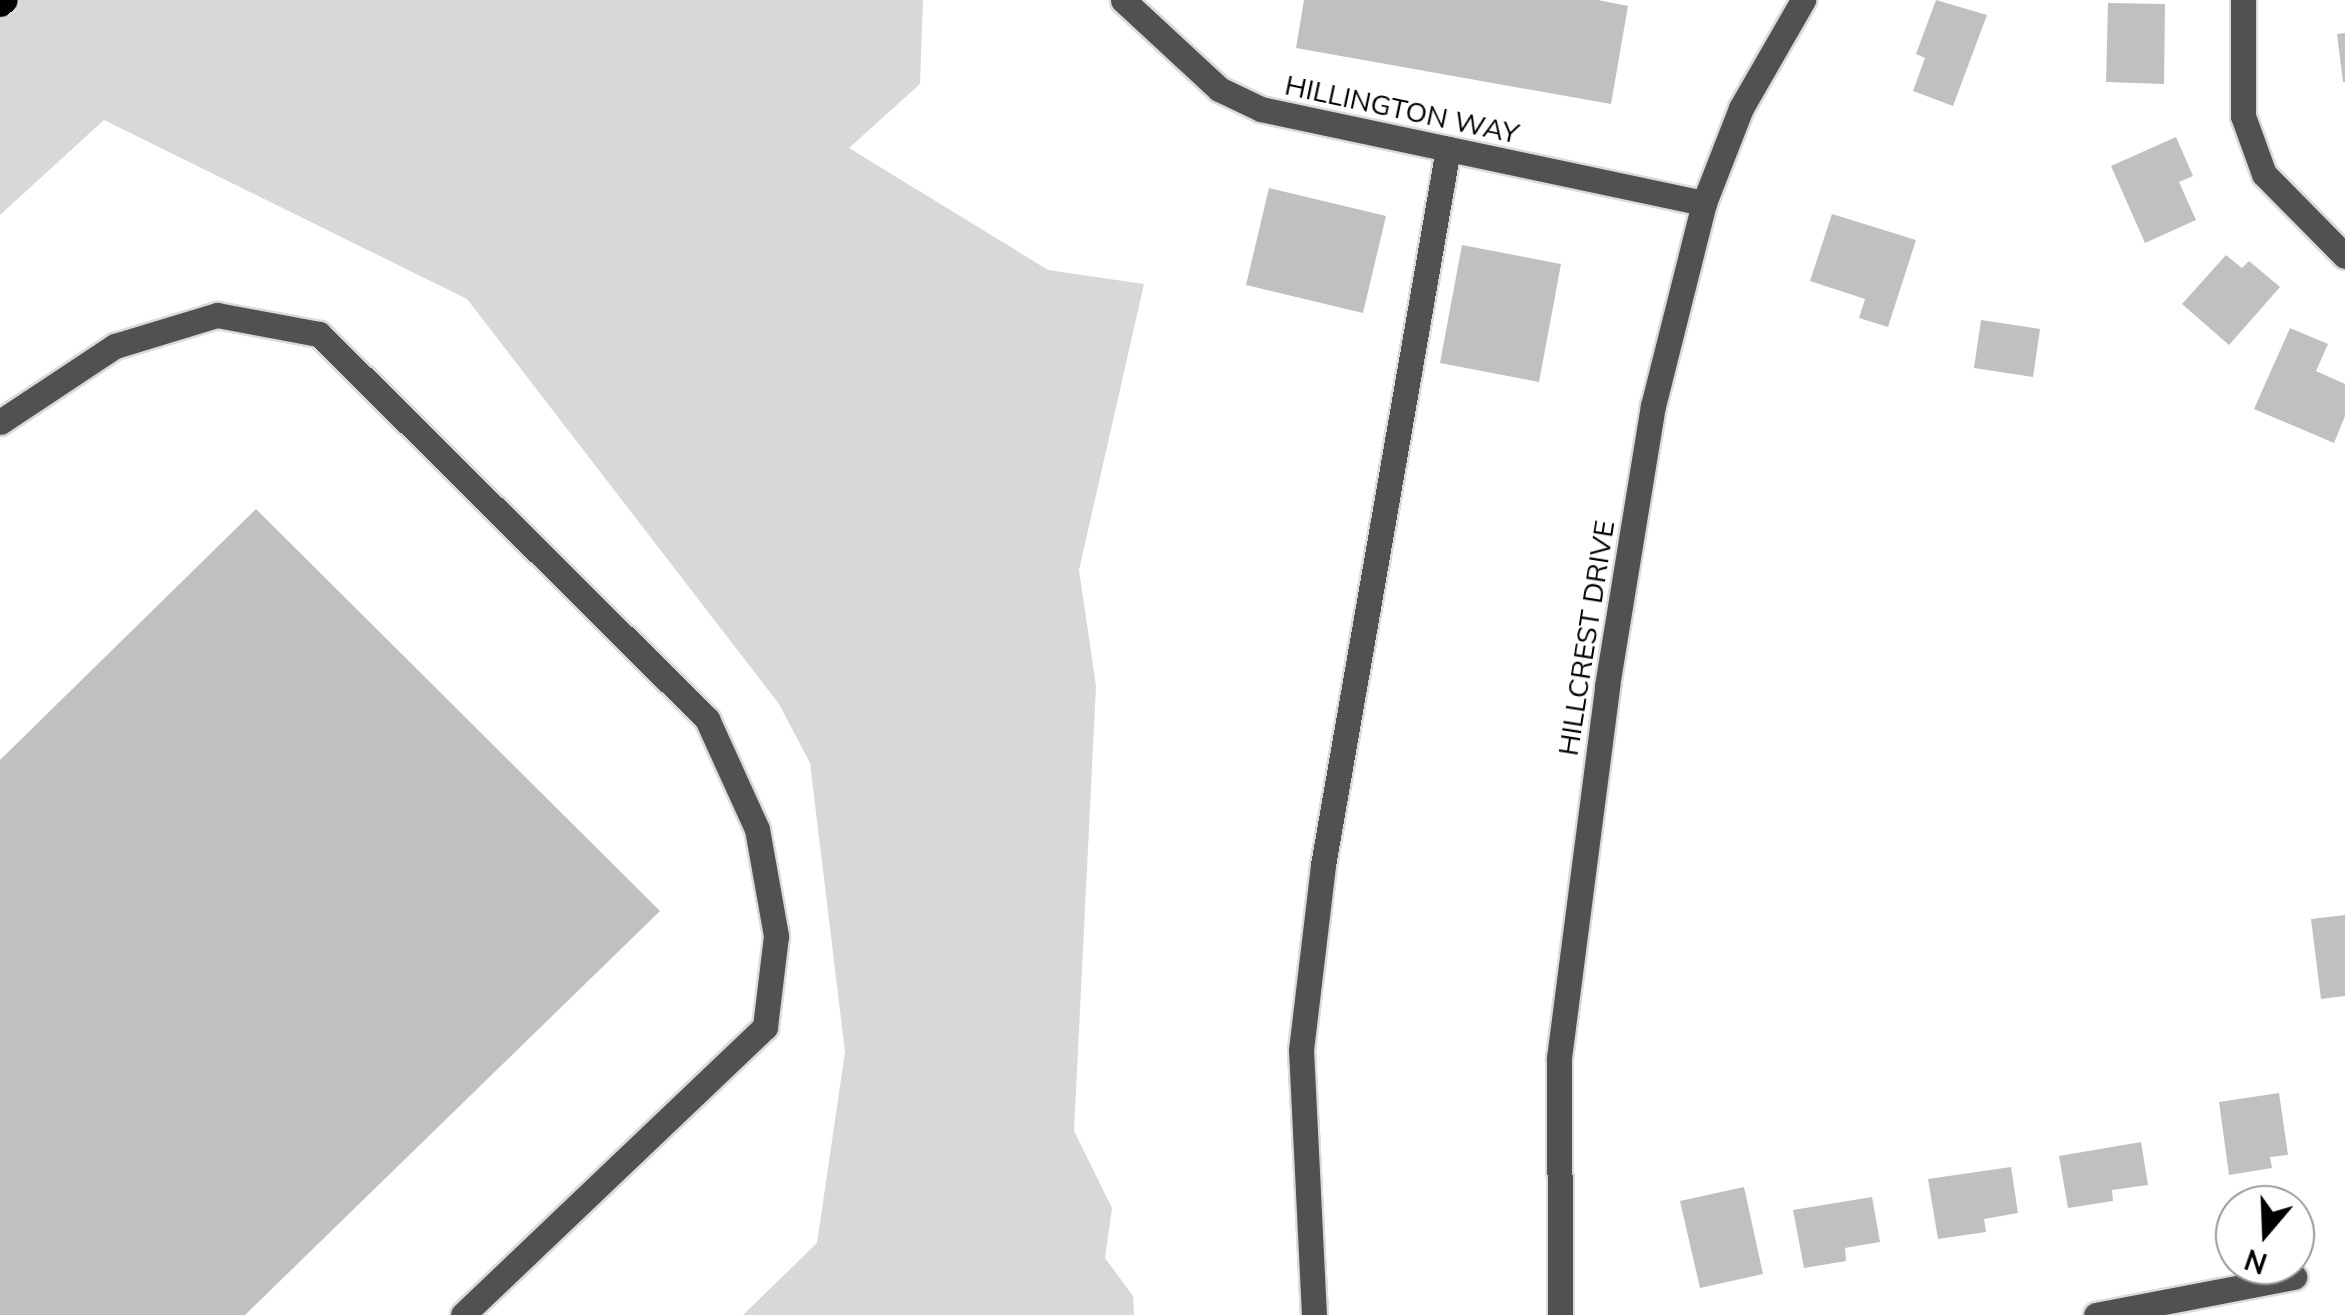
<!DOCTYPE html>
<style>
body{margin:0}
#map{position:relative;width:2345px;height:1315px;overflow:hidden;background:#fff;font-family:Mulish,sans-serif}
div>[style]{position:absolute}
.green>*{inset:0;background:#d8d8d8}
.building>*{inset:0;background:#c0c0c0}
.roads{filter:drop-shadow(2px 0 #dbdbdb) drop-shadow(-2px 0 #dbdbdb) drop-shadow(0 2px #dbdbdb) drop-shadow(0 -2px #dbdbdb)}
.minor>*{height:25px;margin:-12.5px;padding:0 12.5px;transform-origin:12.5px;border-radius:12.5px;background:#515151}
.major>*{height:25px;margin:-12.5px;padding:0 12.5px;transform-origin:12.5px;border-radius:12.5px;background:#000}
span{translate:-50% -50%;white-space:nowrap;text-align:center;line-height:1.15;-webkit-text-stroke:8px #fff;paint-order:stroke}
.street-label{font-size:28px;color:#000}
.north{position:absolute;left:2215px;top:1185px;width:100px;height:100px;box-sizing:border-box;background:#fff;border:2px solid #999;border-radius:50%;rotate:199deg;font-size:28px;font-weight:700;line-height:40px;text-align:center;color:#000}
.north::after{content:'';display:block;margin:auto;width:35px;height:45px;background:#000;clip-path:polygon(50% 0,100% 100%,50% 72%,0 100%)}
</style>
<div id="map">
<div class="green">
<i style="clip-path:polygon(0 0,923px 0,920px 84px,849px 148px,1048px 270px,1144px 284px,1079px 570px,1096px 686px,1074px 1131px,1112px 1208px,1105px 1258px,1133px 1296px,1134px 1315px,743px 1315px,817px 1243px,845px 1052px,810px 763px,779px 704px,467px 299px,104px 120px,0 215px)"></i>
</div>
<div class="building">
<i style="clip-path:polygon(1304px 0,1598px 0,1628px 6px,1611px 104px,1296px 48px)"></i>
<i style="clip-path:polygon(1936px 0,1987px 15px,1953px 106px,1913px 91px,1925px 58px,1916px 54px)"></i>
<i style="clip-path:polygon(2108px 3px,2165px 4px,2164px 84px,2106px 82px)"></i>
<i style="clip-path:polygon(2345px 33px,2345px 82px,2343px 82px,2337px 34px)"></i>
<i style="clip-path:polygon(2176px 137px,2193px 176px,2179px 182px,2196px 220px,2145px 243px,2111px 166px)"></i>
<i style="clip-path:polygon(1269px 188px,1386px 216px,1363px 313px,1246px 285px)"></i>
<i style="clip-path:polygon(1832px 214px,1916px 240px,1888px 327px,1859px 318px,1865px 299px,1810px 281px)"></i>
<i style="clip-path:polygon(1462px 245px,1561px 264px,1539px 382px,1440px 363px)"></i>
<i style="clip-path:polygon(2226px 255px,2242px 268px,2249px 261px,2280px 287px,2229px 345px,2182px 304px)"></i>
<i style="clip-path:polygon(1981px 320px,2040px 329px,2033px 377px,1974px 368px)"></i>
<i style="clip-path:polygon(2290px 328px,2328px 344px,2316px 371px,2345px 384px,2345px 416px,2334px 443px,2254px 409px)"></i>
<i style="clip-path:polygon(256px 509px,660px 911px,245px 1315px,0 1315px,0 760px)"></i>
<i style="clip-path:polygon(2345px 915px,2345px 996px,2321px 999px,2311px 919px)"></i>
<i style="clip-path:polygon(2279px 1093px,2288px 1155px,2270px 1157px,2272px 1168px,2229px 1175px,2219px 1102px)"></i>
<i style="clip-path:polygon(2141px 1142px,2148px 1185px,2112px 1190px,2113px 1201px,2068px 1208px,2059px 1156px)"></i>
<i style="clip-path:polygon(2011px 1167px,2018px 1213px,1984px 1219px,1986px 1232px,1938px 1239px,1928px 1179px)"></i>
<i style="clip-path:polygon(1744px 1187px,1763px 1274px,1700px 1288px,1680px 1201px)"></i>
<i style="clip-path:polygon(1872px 1197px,1880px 1242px,1845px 1248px,1846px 1261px,1804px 1268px,1793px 1210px)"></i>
</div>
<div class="roads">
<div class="minor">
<i style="left:1123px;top:0;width:131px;rotate:42.8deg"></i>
<i style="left:1219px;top:89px;width:47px;rotate:25.5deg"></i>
<i style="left:1261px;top:109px;width:453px;rotate:12deg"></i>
<i style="left:2243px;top:0;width:116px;rotate:90deg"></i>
<i style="left:2243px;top:116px;width:62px;rotate:70.1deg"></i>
<i style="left:2264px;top:174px;width:115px;rotate:45.4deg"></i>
<i style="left:0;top:422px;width:138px;rotate:-33.5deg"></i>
<i style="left:115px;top:346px;width:107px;rotate:-16.9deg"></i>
<i style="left:217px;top:315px;width:104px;rotate:10.6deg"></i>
<i style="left:319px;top:334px;width:547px;rotate:44.78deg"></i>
<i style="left:707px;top:719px;width:121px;rotate:65.6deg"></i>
<i style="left:757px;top:829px;width:109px;rotate:79.9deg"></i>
<i style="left:776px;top:936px;width:92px;rotate:96.9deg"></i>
<i style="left:765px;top:1027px;width:417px;rotate:136.4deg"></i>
<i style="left:1314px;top:1315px;width:265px;rotate:-92.8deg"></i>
<i style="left:1301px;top:1050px;width:186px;rotate:-83.2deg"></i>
<i style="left:1323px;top:865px;width:727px;rotate:-80.1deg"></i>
<i style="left:1560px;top:1315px;width:257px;rotate:-90.2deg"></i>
<i style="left:1559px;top:1058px;width:375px;rotate:-82.6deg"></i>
<i style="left:1607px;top:686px;width:284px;rotate:-80.7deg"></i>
<i style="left:1653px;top:406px;width:209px;rotate:-75.9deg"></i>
<i style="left:1704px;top:203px;width:102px;rotate:-68.7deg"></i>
<i style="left:1741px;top:108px;width:125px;rotate:-60.1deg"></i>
<i style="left:2096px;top:1315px;width:202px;rotate:-10.9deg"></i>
</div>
<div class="major">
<i style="left:0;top:4px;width:6px;rotate:-39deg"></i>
</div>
</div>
<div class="street-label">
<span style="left:1402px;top:109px;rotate:12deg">HILLINGTON WAY</span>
<span style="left:1586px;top:638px;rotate:-81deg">HILLCREST DRIVE</span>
</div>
<div class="north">N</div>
</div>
